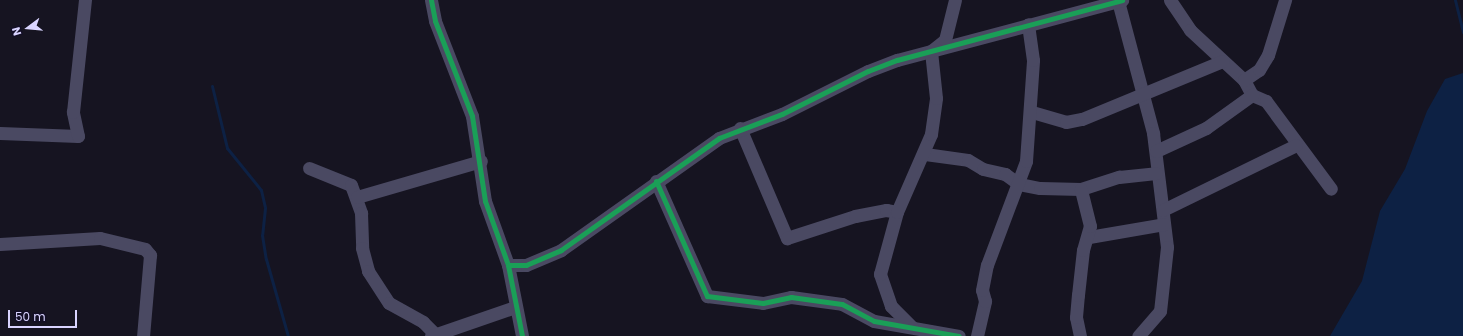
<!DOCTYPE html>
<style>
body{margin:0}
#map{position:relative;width:1463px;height:336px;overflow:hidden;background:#161421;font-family:Poppins,sans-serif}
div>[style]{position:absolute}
.water>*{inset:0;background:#0d2144}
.stream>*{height:3px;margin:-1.5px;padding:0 1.5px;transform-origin:1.5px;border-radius:1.5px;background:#0d2144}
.minor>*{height:13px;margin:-6.5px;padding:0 6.5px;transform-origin:6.5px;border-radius:6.5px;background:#4a4962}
.cycleway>*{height:5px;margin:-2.5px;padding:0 2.5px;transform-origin:2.5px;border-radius:2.5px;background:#1a9f57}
span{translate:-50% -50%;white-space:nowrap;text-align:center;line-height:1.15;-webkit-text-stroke:3px #130f26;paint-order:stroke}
.north{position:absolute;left:8px;top:8px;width:40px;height:40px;-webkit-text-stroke:3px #130f26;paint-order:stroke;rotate:254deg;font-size:11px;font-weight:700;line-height:16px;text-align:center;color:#d9d4ff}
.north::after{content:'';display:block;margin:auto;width:14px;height:18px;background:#d9d4ff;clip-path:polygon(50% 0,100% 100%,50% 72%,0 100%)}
.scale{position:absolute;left:8px;top:310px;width:69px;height:18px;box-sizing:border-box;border:2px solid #d9d4ff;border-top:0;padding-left:5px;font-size:12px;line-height:14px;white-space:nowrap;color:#d9d4ff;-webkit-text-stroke:3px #130f26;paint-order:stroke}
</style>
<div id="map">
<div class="water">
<i style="clip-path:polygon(1463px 73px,1463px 336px,1330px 336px,1362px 281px,1380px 211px,1405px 169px,1427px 111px,1445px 79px)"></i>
</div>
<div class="stream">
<i style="left:1455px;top:0;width:33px;rotate:76deg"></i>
<i style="left:212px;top:86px;width:64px;rotate:76.4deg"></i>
<i style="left:227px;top:148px;width:54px;rotate:51deg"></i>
<i style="left:261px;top:190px;width:18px;rotate:77deg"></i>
<i style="left:265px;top:208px;width:27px;rotate:96deg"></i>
<i style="left:262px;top:235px;width:24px;rotate:81deg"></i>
<i style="left:266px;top:259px;width:80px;rotate:74.1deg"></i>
</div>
<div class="minor">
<i style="left:431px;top:0;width:21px;rotate:79deg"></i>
<i style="left:435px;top:21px;width:102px;rotate:68.7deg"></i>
<i style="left:472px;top:116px;width:86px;rotate:81.3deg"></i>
<i style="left:485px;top:201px;width:68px;rotate:70.2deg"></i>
<i style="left:508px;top:265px;width:72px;rotate:78.8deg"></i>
<i style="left:1170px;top:0;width:36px;rotate:56deg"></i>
<i style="left:1190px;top:30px;width:74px;rotate:42.8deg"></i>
<i style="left:1244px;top:80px;width:17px;rotate:62deg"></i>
<i style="left:1252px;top:95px;width:15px;rotate:23deg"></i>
<i style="left:1266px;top:101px;width:109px;rotate:53.5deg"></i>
<i style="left:1118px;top:1px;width:137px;rotate:75.1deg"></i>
<i style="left:1153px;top:133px;width:115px;rotate:83deg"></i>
<i style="left:1167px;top:247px;width:64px;rotate:96.2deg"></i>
<i style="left:1160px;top:311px;width:33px;rotate:131deg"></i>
<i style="left:1244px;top:80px;width:18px;rotate:-34deg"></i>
<i style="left:1259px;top:70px;width:17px;rotate:-59deg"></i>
<i style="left:1268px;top:55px;width:58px;rotate:-72.8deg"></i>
<i style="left:1032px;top:112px;width:35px;rotate:16deg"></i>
<i style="left:1066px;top:122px;width:16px;rotate:-11deg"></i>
<i style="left:1082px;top:119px;width:152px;rotate:-22.4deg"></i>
<i style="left:740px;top:128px;width:120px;rotate:66.9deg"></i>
<i style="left:787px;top:238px;width:71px;rotate:-17.9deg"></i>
<i style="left:855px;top:216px;width:32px;rotate:-11deg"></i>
<i style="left:886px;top:210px;width:11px;rotate:10deg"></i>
<i style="left:0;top:133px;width:78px;rotate:2.2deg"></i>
<i style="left:78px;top:136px;width:25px;rotate:-102deg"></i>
<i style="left:73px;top:112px;width:113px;rotate:-83.9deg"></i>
<i style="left:1156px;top:151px;width:55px;rotate:-24.7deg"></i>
<i style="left:1206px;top:128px;width:57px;rotate:-35.7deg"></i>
<i style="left:925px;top:154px;width:43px;rotate:7.9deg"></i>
<i style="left:968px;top:160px;width:17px;rotate:31deg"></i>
<i style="left:983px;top:169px;width:23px;rotate:13deg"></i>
<i style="left:1005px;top:174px;width:17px;rotate:36deg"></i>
<i style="left:1019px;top:184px;width:21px;rotate:11deg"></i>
<i style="left:1040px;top:188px;width:41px;rotate:1.4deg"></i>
<i style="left:1081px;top:189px;width:40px;rotate:-18deg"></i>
<i style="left:1119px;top:177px;width:37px;rotate:-6deg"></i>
<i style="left:309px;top:168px;width:45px;rotate:22deg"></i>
<i style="left:351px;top:185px;width:30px;rotate:70deg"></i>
<i style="left:361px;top:213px;width:35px;rotate:88deg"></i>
<i style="left:362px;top:248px;width:24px;rotate:75deg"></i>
<i style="left:368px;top:271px;width:38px;rotate:57deg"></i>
<i style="left:389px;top:303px;width:39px;rotate:29deg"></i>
<i style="left:423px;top:322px;width:16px;rotate:45deg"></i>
<i style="left:656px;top:181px;width:126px;rotate:66.1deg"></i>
<i style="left:707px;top:296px;width:56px;rotate:7.1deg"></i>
<i style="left:763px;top:303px;width:29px;rotate:-12deg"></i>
<i style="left:791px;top:297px;width:51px;rotate:7.8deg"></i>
<i style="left:842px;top:304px;width:36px;rotate:28deg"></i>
<i style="left:874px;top:321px;width:86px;rotate:10deg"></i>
<i style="left:357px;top:197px;width:129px;rotate:-16.2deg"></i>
<i style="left:1163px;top:210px;width:148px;rotate:-26deg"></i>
<i style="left:1089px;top:237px;width:76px;rotate:-9.8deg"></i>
<i style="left:0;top:244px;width:100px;rotate:-3.4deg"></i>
<i style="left:100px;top:238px;width:46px;rotate:13.7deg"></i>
<i style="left:145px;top:249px;width:8px;rotate:50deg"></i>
<i style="left:150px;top:255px;width:81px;rotate:94.9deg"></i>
<i style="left:508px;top:265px;width:18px"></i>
<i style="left:526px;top:265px;width:38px;rotate:-23deg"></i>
<i style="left:561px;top:250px;width:194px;rotate:-35.3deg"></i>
<i style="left:719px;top:138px;width:67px;rotate:-20.9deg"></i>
<i style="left:782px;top:114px;width:96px;rotate:-26.6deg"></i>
<i style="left:868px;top:71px;width:31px;rotate:-21deg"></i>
<i style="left:897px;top:60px;width:233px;rotate:-14.9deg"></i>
<i style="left:912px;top:327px;width:30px;rotate:-135deg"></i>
<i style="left:891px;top:306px;width:34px;rotate:-109deg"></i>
<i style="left:880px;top:274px;width:64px;rotate:-74.7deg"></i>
<i style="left:897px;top:212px;width:85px;rotate:-66.4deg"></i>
<i style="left:931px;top:134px;width:36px;rotate:-82deg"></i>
<i style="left:936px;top:98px;width:47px;rotate:-96.1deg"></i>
<i style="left:931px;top:51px;width:18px;rotate:-38deg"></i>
<i style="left:945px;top:40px;width:41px;rotate:-76deg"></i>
<i style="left:431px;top:336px;width:89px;rotate:-19deg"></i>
<i style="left:977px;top:336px;width:36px;rotate:-77deg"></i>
<i style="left:985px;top:301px;width:11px;rotate:-105deg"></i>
<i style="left:982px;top:290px;width:25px;rotate:-79deg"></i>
<i style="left:987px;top:265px;width:111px;rotate:-69.4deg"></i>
<i style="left:1026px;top:161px;width:101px;rotate:-86deg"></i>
<i style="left:1033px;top:60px;width:36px;rotate:-98deg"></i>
<i style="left:1080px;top:336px;width:19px;rotate:-102deg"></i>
<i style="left:1076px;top:317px;width:22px;rotate:-85deg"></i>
<i style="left:1078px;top:295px;width:45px;rotate:-83.7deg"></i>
<i style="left:1083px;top:250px;width:25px;rotate:-74deg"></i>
<i style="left:1090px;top:226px;width:38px;rotate:-104deg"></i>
</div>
<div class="cycleway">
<i style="left:431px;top:0;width:21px;rotate:79deg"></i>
<i style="left:435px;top:21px;width:102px;rotate:68.7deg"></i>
<i style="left:472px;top:116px;width:86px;rotate:81.3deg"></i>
<i style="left:485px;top:201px;width:68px;rotate:70.2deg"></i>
<i style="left:508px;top:265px;width:72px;rotate:78.8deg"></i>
<i style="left:656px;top:181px;width:126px;rotate:66.1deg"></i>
<i style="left:707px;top:296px;width:56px;rotate:7.1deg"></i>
<i style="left:763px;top:303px;width:29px;rotate:-12deg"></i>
<i style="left:791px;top:297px;width:51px;rotate:7.8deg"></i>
<i style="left:842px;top:304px;width:36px;rotate:28deg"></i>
<i style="left:874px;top:321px;width:86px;rotate:10deg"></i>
<i style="left:508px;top:265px;width:18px"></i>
<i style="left:526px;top:265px;width:38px;rotate:-23deg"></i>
<i style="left:561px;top:250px;width:194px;rotate:-35.3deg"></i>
<i style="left:719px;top:138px;width:67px;rotate:-20.9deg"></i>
<i style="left:782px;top:114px;width:96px;rotate:-26.6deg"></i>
<i style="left:868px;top:71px;width:31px;rotate:-21deg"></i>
<i style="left:897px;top:60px;width:233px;rotate:-14.9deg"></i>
</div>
<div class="north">N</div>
<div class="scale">50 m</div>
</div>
